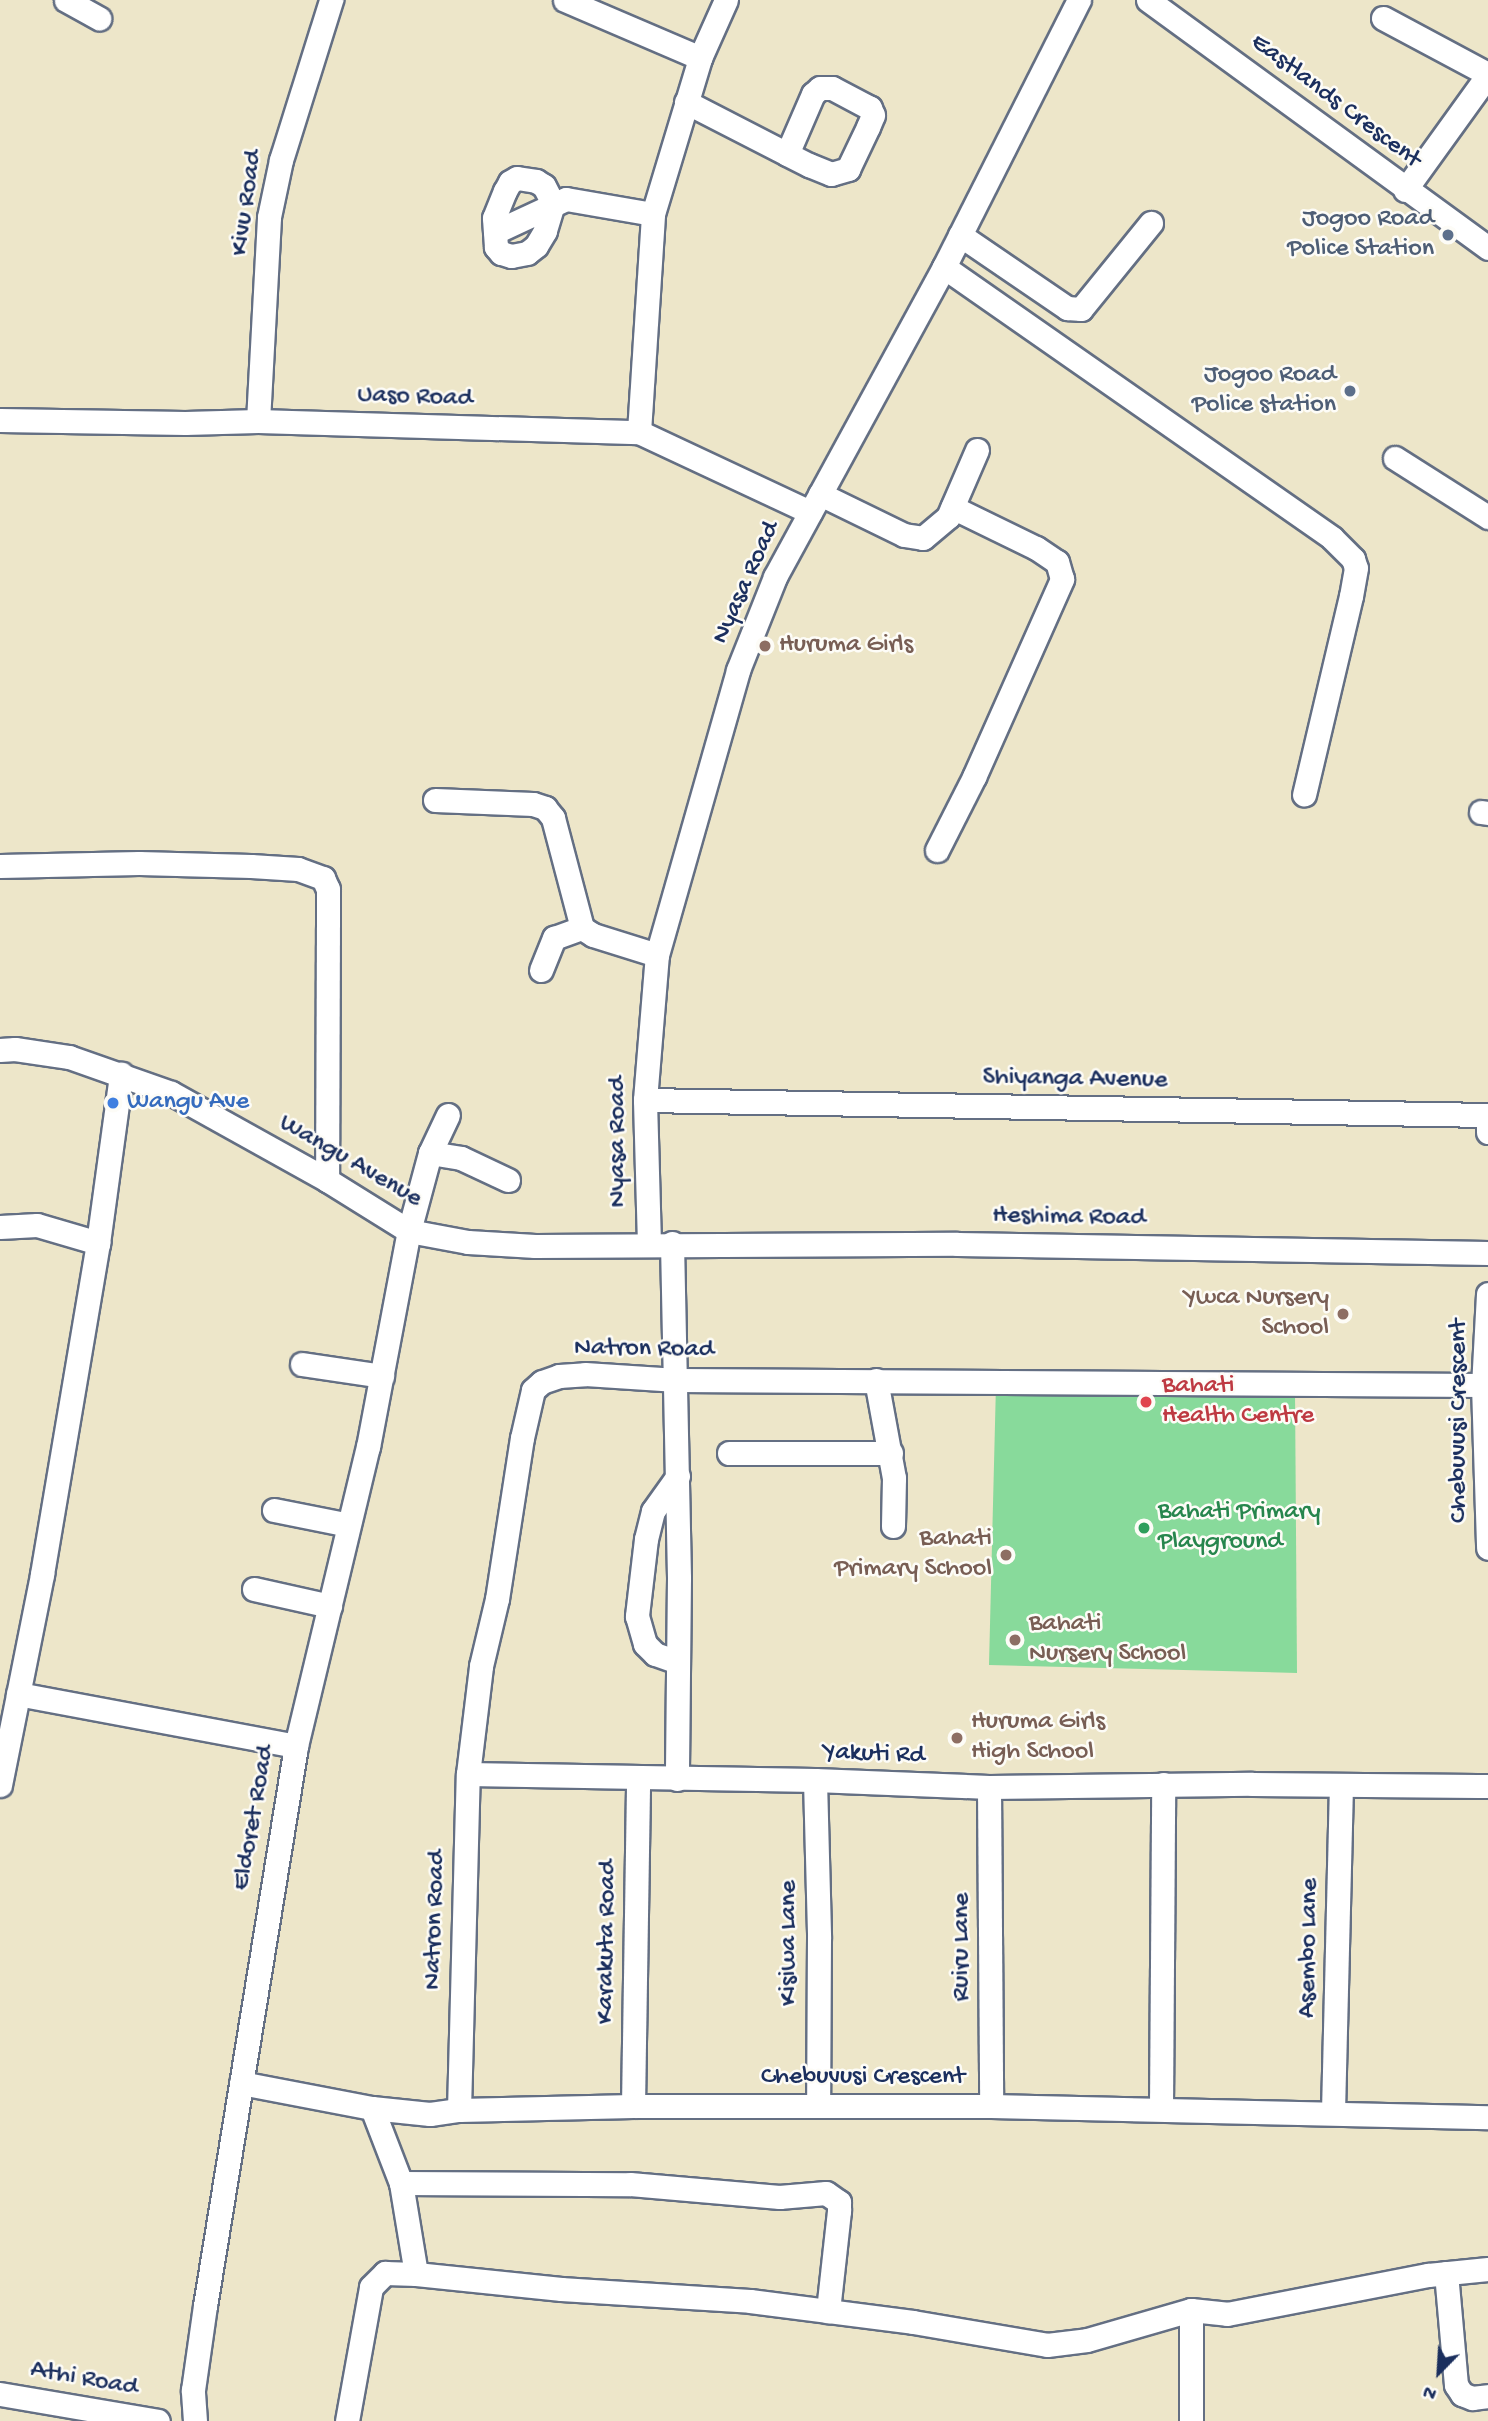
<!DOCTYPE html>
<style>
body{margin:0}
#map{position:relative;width:1488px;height:2421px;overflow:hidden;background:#ede6c9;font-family:"Gochi Hand",sans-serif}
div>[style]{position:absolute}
.green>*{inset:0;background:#88da9b}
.roads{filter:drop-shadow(2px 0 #646f83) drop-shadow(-2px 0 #646f83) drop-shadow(0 2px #646f83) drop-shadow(0 -2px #646f83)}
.minor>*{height:23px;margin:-11.5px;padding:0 11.5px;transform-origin:11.5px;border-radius:11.5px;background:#fff}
.dots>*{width:19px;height:19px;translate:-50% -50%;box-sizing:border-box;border:4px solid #fdfcf7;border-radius:50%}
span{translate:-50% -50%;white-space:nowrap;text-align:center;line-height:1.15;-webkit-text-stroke:5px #fdfcf7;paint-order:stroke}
.street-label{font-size:26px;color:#1b2f5e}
.service-label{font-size:26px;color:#4e5e75}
.right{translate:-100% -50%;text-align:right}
.education-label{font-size:26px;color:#785e54}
.left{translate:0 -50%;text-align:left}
.shop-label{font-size:26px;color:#366cbe}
.health-label{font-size:26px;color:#be3a42}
.leisure-label{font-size:26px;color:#27864d}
.north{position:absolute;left:1404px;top:2337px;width:70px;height:70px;-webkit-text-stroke:5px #fdfcf7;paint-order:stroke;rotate:204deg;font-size:19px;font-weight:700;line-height:28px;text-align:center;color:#1b2f5e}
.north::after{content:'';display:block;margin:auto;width:24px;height:32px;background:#1b2f5e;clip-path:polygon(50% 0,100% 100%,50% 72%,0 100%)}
</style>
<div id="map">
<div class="green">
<i style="clip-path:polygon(996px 1384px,1295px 1390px,1297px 1673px,989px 1665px)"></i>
</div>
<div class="roads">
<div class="minor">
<i style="left:66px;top:0;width:38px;rotate:29deg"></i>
<i style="left:565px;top:0;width:147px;rotate:23.2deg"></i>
<i style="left:1148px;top:0;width:421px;rotate:36.1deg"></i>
<i style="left:1383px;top:18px;width:119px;rotate:28.1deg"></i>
<i style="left:686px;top:102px;width:114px;rotate:27.2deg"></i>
<i style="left:787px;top:154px;width:25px;rotate:27deg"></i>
<i style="left:809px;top:165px;width:24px;rotate:22deg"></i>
<i style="left:831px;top:174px;width:18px;rotate:-16deg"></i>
<i style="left:848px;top:169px;width:47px;rotate:-64.5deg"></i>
<i style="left:868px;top:127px;width:13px;rotate:-67deg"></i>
<i style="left:873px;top:115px;width:8px;rotate:-113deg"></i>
<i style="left:870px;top:108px;width:43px;rotate:-152.2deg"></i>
<i style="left:832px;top:88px;width:12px;rotate:180deg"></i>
<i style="left:820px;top:88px;width:9px;rotate:139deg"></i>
<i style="left:813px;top:94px;width:65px;rotate:113.4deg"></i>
<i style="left:517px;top:178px;width:19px;rotate:9deg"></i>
<i style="left:536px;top:181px;width:9px;rotate:32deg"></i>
<i style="left:544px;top:186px;width:20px;rotate:63deg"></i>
<i style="left:553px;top:204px;width:28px;rotate:107deg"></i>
<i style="left:545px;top:231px;width:17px;rotate:121deg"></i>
<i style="left:536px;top:246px;width:11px;rotate:142deg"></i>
<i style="left:527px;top:253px;width:16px;rotate:169deg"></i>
<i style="left:511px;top:256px;width:10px;rotate:-163deg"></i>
<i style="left:501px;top:253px;width:8px;rotate:-130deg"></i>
<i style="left:496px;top:247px;width:29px;rotate:-94deg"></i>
<i style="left:494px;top:218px;width:29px;rotate:-68deg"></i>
<i style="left:505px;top:191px;width:10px;rotate:-61deg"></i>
<i style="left:510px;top:182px;width:8px;rotate:-30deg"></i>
<i style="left:1405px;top:190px;width:142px;rotate:-54.2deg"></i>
<i style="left:495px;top:232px;width:78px;rotate:-24.9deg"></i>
<i style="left:566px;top:199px;width:88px;rotate:9.8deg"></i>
<i style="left:960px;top:235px;width:130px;rotate:34.3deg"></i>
<i style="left:1067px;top:308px;width:14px;rotate:4deg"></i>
<i style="left:1081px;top:309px;width:111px;rotate:-50.9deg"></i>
<i style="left:944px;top:267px;width:473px;rotate:34.9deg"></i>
<i style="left:1332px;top:538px;width:30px;rotate:45deg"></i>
<i style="left:1353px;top:559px;width:9px;rotate:72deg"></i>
<i style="left:1356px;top:568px;width:28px;rotate:100deg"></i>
<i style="left:1351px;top:596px;width:204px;rotate:103.3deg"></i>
<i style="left:0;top:420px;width:185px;rotate:0.9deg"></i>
<i style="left:185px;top:423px;width:73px;rotate:-1.6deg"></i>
<i style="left:258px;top:421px;width:381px;rotate:1.7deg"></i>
<i style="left:639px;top:432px;width:189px;rotate:25.1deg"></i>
<i style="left:258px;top:421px;width:204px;rotate:-86.9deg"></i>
<i style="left:269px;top:217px;width:58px;rotate:-78.1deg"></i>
<i style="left:281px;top:160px;width:168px;rotate:-72.6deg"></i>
<i style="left:639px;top:432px;width:218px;rotate:-86.3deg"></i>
<i style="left:653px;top:214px;width:163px;rotate:-73.2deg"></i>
<i style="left:700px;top:58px;width:64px;rotate:-65.9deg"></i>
<i style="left:1395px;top:458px;width:110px;rotate:32.4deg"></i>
<i style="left:820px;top:494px;width:93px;rotate:26deg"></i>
<i style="left:904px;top:535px;width:19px;rotate:9deg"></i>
<i style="left:923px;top:538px;width:33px;rotate:-40deg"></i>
<i style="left:948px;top:517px;width:73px;rotate:-66.6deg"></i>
<i style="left:435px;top:800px;width:98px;rotate:2.3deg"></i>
<i style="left:533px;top:804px;width:13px;rotate:18deg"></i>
<i style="left:545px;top:808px;width:13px;rotate:51deg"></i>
<i style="left:553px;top:818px;width:114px;rotate:75.2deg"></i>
<i style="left:582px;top:928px;width:13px;rotate:32deg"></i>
<i style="left:593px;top:935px;width:67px;rotate:17.4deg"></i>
<i style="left:1481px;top:812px;width:7px;rotate:8deg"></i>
<i style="left:937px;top:850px;width:82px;rotate:-63.1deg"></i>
<i style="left:974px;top:777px;width:217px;rotate:-66deg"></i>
<i style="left:1062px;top:579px;width:18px;rotate:-106deg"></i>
<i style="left:1057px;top:562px;width:25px;rotate:-146deg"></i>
<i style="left:1036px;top:548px;width:93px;rotate:-154deg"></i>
<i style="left:0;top:866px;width:139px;rotate:-1.2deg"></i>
<i style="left:139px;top:863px;width:112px;rotate:1.5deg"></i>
<i style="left:251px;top:866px;width:47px;rotate:3.7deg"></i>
<i style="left:298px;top:869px;width:27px;rotate:20deg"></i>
<i style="left:323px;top:878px;width:12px;rotate:66deg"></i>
<i style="left:328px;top:889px;width:29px;rotate:90deg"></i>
<i style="left:328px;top:918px;width:262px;rotate:90.2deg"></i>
<i style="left:541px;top:970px;width:35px;rotate:-68deg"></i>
<i style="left:554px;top:938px;width:30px;rotate:-20deg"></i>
<i style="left:0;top:1050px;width:15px;rotate:-4deg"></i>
<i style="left:15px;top:1049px;width:55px;rotate:8.4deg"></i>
<i style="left:69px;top:1057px;width:108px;rotate:19.4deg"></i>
<i style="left:171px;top:1093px;width:179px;rotate:29.1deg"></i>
<i style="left:327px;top:1180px;width:97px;rotate:31.9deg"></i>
<i style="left:409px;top:1231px;width:60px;rotate:10.6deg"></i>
<i style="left:468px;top:1242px;width:67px;rotate:3.4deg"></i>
<i style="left:535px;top:1246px;width:422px;rotate:-0.3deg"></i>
<i style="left:957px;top:1244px;width:531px;rotate:0.97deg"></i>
<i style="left:645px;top:1100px;width:843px;rotate:1.02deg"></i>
<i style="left:1488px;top:1115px;width:17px;rotate:90deg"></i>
<i style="left:430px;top:1153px;width:31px;rotate:9deg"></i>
<i style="left:461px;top:1158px;width:52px;rotate:25.1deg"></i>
<i style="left:0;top:1227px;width:37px;rotate:-3deg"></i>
<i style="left:37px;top:1225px;width:64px;rotate:16.4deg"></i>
<i style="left:672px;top:1243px;width:335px;rotate:88.8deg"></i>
<i style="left:679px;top:1578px;width:201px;rotate:90.6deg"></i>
<i style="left:649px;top:1244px;width:144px;rotate:-91.6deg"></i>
<i style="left:645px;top:1100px;width:145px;rotate:-85.3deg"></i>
<i style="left:657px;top:955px;width:296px;rotate:-74.1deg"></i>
<i style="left:738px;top:670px;width:100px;rotate:-68.3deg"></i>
<i style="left:775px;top:577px;width:353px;rotate:-61.4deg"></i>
<i style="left:944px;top:267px;width:299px;rotate:-63.2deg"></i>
<i style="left:1488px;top:1294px;width:91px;rotate:93.1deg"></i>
<i style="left:1483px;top:1385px;width:163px;rotate:88.2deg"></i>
<i style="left:302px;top:1364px;width:81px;rotate:8.5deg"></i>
<i style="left:876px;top:1380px;width:100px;rotate:79.6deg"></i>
<i style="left:894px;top:1478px;width:48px;rotate:91.2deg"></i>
<i style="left:729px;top:1453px;width:162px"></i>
<i style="left:678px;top:1476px;width:43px;rotate:125.5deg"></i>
<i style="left:653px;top:1511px;width:29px;rotate:104deg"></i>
<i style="left:646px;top:1539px;width:78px;rotate:96.7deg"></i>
<i style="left:637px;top:1616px;width:29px;rotate:74deg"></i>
<i style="left:645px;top:1644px;width:14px;rotate:45deg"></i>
<i style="left:655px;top:1654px;width:24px;rotate:19deg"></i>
<i style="left:274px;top:1510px;width:76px;rotate:11.3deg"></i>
<i style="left:254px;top:1589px;width:78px;rotate:12.6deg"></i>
<i style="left:18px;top:1694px;width:283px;rotate:10.6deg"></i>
<i style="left:468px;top:1774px;width:347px;rotate:1deg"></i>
<i style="left:815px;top:1780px;width:174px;rotate:2.3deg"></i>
<i style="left:989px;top:1787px;width:263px;rotate:-0.7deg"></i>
<i style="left:1252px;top:1784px;width:236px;rotate:0.5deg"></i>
<i style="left:815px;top:1780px;width:158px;rotate:88.5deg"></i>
<i style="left:819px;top:1938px;width:168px;rotate:90.3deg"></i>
<i style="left:0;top:1785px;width:215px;rotate:-78.7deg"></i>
<i style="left:42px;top:1574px;width:336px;rotate:-80.4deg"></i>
<i style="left:98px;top:1243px;width:171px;rotate:-82.2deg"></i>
<i style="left:989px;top:1787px;width:319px;rotate:89.6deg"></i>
<i style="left:241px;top:2083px;width:133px;rotate:10.8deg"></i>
<i style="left:372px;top:2108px;width:58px;rotate:5.9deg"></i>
<i style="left:430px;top:2114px;width:29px;rotate:-8deg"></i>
<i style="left:459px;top:2110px;width:174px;rotate:-1.3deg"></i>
<i style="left:633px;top:2106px;width:358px"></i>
<i style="left:991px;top:2106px;width:497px;rotate:1.3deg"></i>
<i style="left:633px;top:2106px;width:326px;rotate:-89.1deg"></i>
<i style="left:1161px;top:2107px;width:323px;rotate:-89.6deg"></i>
<i style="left:372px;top:2108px;width:80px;rotate:68.9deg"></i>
<i style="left:401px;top:2183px;width:92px;rotate:80.6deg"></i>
<i style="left:416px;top:2274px;width:146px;rotate:5.9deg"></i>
<i style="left:561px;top:2289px;width:189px;rotate:3.6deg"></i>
<i style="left:750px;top:2301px;width:164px;rotate:7.3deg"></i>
<i style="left:913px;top:2322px;width:136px;rotate:9.7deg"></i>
<i style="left:1047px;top:2345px;width:40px;rotate:-7.1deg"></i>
<i style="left:1087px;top:2340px;width:108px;rotate:-16.1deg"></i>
<i style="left:1191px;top:2310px;width:36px;rotate:6deg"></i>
<i style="left:1227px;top:2314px;width:205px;rotate:-11deg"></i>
<i style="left:1428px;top:2275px;width:60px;rotate:-5.7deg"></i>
<i style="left:459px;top:2110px;width:336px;rotate:-88.5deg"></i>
<i style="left:468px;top:1774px;width:109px;rotate:-83.1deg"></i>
<i style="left:481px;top:1666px;width:69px;rotate:-76.6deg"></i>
<i style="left:497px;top:1599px;width:163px;rotate:-81.2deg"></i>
<i style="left:522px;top:1438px;width:49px;rotate:-77.1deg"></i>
<i style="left:533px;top:1390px;width:12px;rotate:-42deg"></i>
<i style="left:542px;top:1382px;width:18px;rotate:-19deg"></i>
<i style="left:559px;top:1376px;width:26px;rotate:-4deg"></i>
<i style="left:585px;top:1374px;width:92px;rotate:3.7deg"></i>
<i style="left:677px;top:1380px;width:806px;rotate:0.36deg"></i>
<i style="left:1333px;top:2112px;width:327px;rotate:-88.6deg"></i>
<i style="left:401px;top:2183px;width:229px;rotate:0.3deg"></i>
<i style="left:630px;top:2184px;width:150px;rotate:5deg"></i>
<i style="left:779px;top:2197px;width:47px;rotate:-4.9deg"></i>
<i style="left:826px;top:2193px;width:16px;rotate:35deg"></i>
<i style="left:839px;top:2202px;width:9px;rotate:90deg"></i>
<i style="left:839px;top:2211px;width:101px;rotate:96.3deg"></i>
<i style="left:1446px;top:2273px;width:112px;rotate:84.9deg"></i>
<i style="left:1456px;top:2385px;width:11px;rotate:56deg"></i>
<i style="left:1462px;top:2394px;width:11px;rotate:22deg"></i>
<i style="left:1472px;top:2398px;width:16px;rotate:-7deg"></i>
<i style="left:1191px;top:2310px;width:111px;rotate:90deg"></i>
<i style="left:0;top:2394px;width:160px;rotate:9.7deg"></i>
<i style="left:195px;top:2421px;width:31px;rotate:-94deg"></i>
<i style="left:193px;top:2390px;width:85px;rotate:-81.9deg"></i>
<i style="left:205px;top:2306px;width:567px;rotate:-80.77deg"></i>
<i style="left:296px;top:1746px;width:308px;rotate:-76.5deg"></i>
<i style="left:368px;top:1447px;width:220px;rotate:-79.3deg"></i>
<i style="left:409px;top:1231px;width:81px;rotate:-74.9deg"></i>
<i style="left:430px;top:1153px;width:42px;rotate:-64.7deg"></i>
<i style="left:347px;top:2421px;width:136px;rotate:-79.8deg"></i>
<i style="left:371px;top:2287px;width:20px;rotate:-45deg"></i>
<i style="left:385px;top:2273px;width:31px;rotate:2deg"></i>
</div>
</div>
<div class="dots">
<i style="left:1448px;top:235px;background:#5c6f8a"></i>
<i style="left:1350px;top:391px;background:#5c6f8a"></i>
<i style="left:765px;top:646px;background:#8d6e63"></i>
<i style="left:113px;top:1103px;background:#3f7fe0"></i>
<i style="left:1343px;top:1314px;background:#8d6e63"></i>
<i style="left:1146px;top:1402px;background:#e0444e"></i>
<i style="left:1144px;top:1528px;background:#2e9e5b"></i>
<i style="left:1006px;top:1555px;background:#8d6e63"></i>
<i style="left:1015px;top:1640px;background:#8d6e63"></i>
<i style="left:957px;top:1738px;background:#8d6e63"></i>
</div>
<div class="street-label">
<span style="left:1335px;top:102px;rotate:37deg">Eastlands Crescent</span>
<span style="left:248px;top:203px;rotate:-82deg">Kivu Road</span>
<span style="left:415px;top:398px;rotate:2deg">Uaso Road</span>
<span style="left:747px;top:583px;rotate:-66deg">Nyasa Road</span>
<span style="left:1075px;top:1080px;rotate:1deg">Shiyanga Avenue</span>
<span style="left:619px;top:1142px;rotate:-90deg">Nyasa Road</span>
<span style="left:350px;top:1162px;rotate:30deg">Wangu Avenue</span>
<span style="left:1069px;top:1218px;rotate:1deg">Heshima Road</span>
<span style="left:644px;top:1350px;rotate:1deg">Natron Road</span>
<span style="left:1460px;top:1421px;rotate:-90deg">Chebuvusi Crescent</span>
<span style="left:874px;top:1755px;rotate:2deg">Yakuti Rd</span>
<span style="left:255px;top:1818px;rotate:-80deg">Eldoret Road</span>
<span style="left:436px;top:1920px;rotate:-88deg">Natron Road</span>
<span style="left:608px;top:1942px;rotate:-89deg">Karakuta Road</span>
<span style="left:790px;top:1943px;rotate:-90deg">Kisiwa Lane</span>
<span style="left:963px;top:1947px;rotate:-90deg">Ruiru Lane</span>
<span style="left:1310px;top:1948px;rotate:-89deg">Asembo Lane</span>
<span style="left:863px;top:2078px">Chebuvusi Crescent</span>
<span style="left:84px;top:2380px;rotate:10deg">Athi Road</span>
</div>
<div class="service-label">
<span class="right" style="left:1434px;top:235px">Jogoo Road<br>Police Station</span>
<span class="right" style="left:1336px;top:391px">Jogoo Road<br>Police station</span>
</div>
<div class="education-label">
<span class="left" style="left:779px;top:646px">Huruma Girls</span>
<span class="right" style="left:1329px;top:1314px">Ywca Nursery<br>School</span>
<span class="right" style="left:992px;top:1555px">Bahati<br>Primary School</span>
<span class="left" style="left:1029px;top:1640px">Bahati<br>Nursery School</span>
<span class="left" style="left:971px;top:1738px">Huruma Girls<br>High School</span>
</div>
<div class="shop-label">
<span class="left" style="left:127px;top:1103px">Wangu Ave</span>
</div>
<div class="health-label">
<span class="left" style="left:1162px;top:1402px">Bahati<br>Health Centre</span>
</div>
<div class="leisure-label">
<span class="left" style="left:1158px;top:1528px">Bahati Primary<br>Playground</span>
</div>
<div class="north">N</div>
</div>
